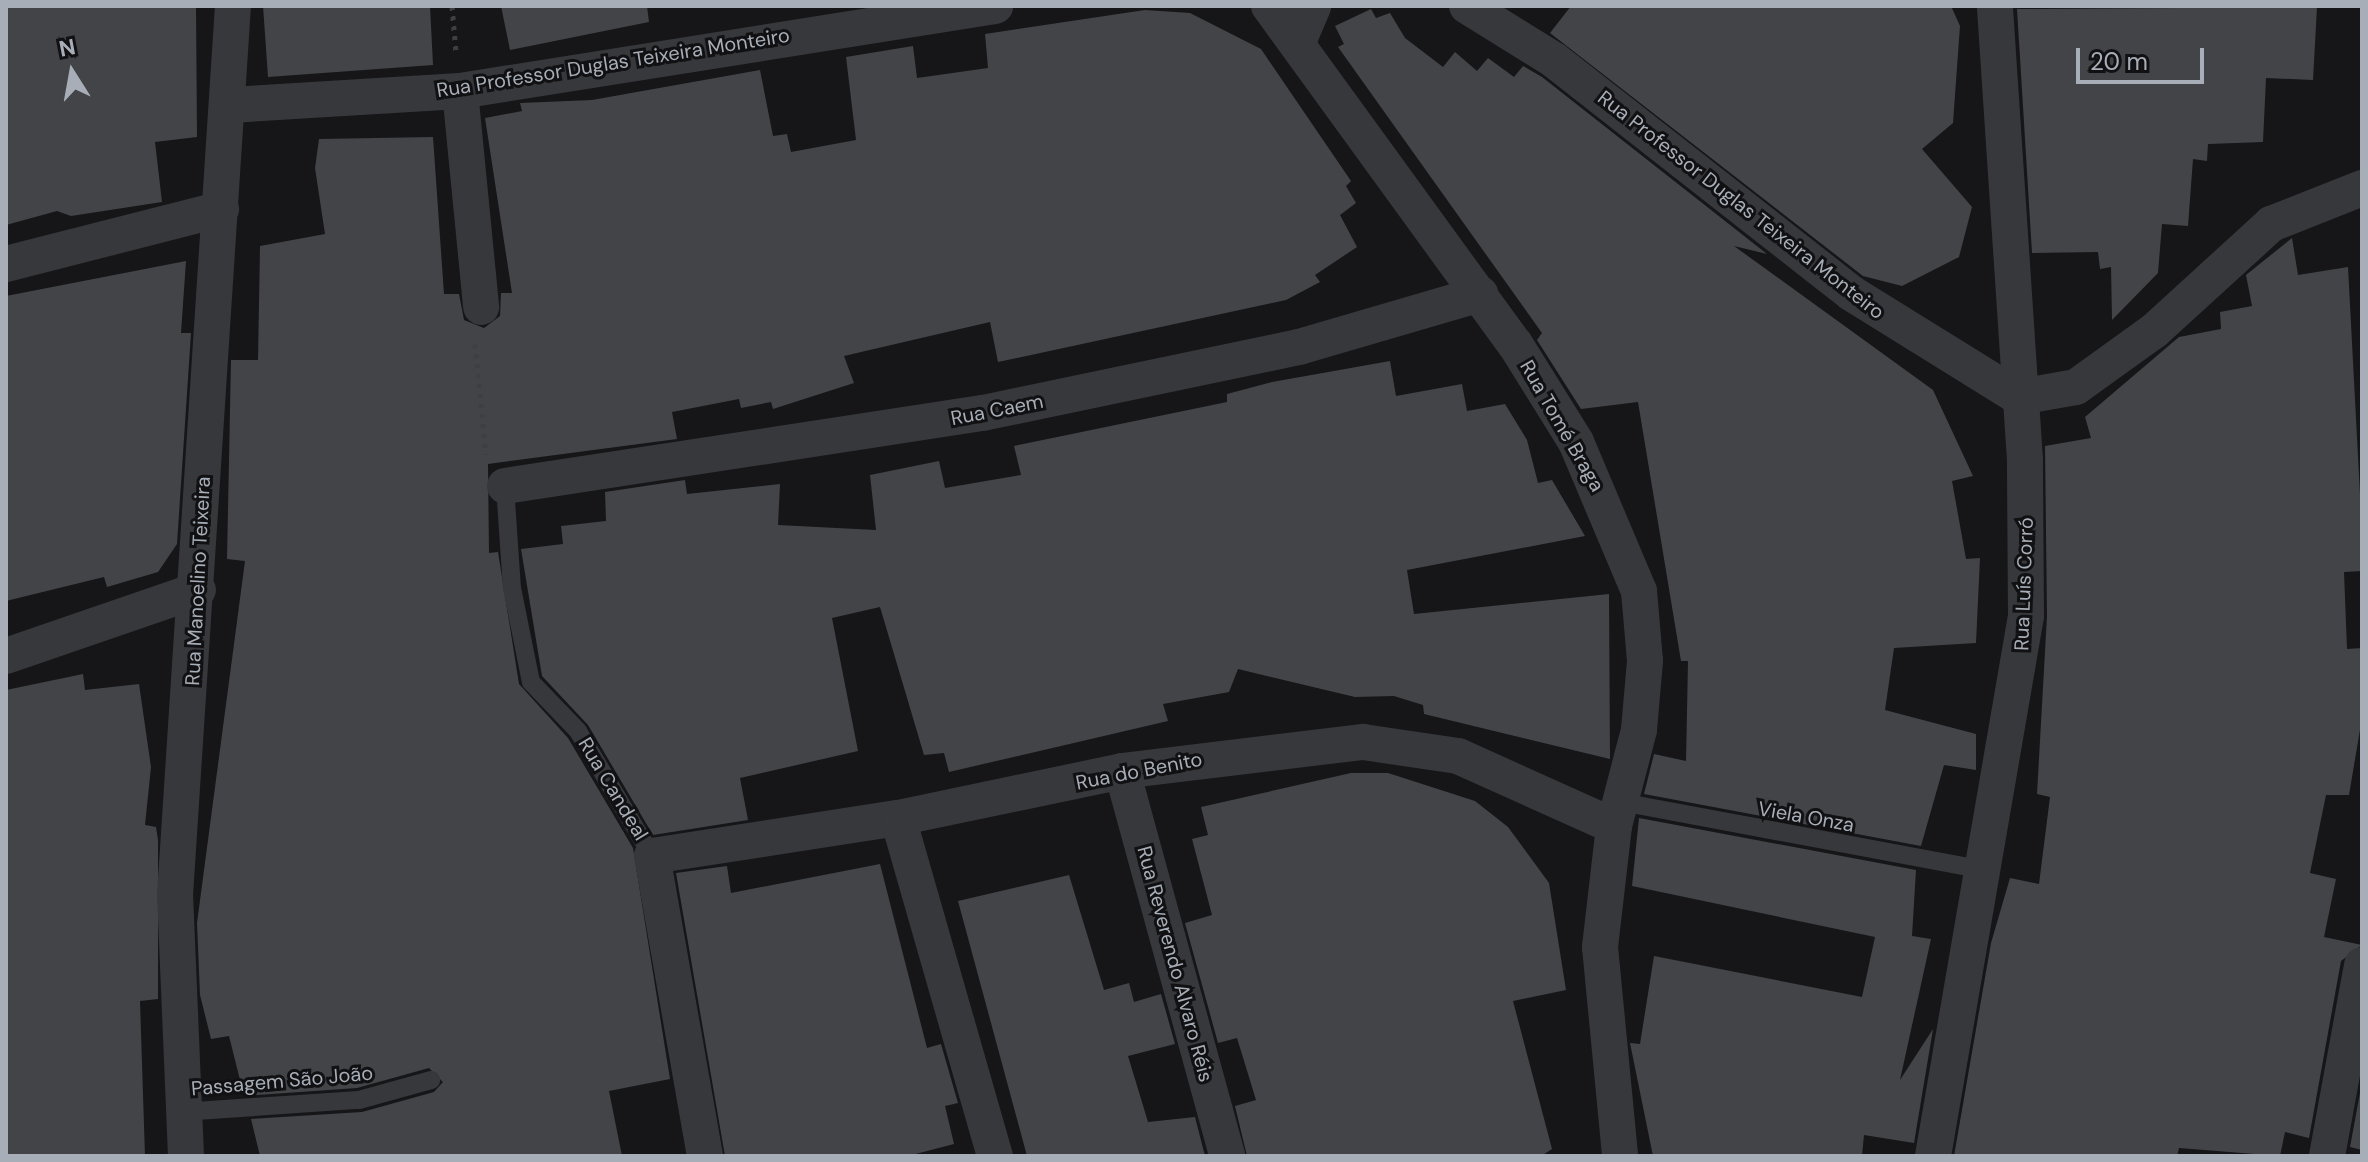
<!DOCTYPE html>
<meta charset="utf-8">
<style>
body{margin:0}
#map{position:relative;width:2368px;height:1162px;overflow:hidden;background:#161618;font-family:"DM Sans",sans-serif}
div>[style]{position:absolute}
.building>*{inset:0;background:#424448}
.path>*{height:5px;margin-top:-2.5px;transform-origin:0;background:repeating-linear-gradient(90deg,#3d3f43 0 4px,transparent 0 10px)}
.lane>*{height:18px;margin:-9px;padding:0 9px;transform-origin:9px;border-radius:9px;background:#37383c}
.street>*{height:36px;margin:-18px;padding:0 18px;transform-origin:18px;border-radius:18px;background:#37383c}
span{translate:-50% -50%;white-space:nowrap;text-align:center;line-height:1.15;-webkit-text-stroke:6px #111113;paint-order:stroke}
.street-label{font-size:20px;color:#a8aeb7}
.frame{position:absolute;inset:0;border:8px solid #a8aeb7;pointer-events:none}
.north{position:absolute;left:32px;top:32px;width:80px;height:80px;-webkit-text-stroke:6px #111113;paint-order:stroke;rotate:349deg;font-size:22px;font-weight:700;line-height:32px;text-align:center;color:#a8aeb7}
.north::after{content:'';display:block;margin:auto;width:28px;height:36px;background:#a8aeb7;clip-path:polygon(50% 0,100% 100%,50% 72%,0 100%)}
.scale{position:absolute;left:2076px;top:48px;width:128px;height:36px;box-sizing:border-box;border:4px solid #a8aeb7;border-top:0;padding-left:10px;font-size:24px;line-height:28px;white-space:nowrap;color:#a8aeb7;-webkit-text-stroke:6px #111113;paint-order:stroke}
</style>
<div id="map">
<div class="building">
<i style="clip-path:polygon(6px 6px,196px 6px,197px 137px,155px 142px,162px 202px,71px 216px,57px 211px,6px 225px)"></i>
<i style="clip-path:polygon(263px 6px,430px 6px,433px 65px,268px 77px)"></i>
<i style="clip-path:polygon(501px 6px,647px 6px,649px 22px,510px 50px)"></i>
<i style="clip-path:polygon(1571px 6px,1951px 6px,1960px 26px,1953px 123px,1922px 149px,1972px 207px,1959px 257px,1902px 286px,1863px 276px,1550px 33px)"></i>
<i style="clip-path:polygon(2317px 7px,2313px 80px,2266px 78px,2263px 142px,2208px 144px,2207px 161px,2193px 159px,2188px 226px,2162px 224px,2158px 273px,2112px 320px,2111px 267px,2100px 269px,2098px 252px,2032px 253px,2017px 9px)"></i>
<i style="clip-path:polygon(1371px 9px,1376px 18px,1390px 13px,1405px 38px,1443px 67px,1455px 52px,1477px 71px,1488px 58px,1514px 77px,1523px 66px,1542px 77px,1767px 254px,1734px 246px,1933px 390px,1973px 476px,1952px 481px,1966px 559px,1980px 558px,1976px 643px,1894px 648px,1885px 710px,1976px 734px,1976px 770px,1944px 765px,1921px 846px,1644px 794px,1654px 754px,1686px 761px,1688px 661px,1681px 661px,1638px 402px,1581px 409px,1537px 340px,1542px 333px,1338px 47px,1344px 44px,1335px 26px)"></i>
<i style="clip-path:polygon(1145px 10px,1190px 13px,1261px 49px,1351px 181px,1346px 186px,1356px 203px,1340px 215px,1357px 247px,1315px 275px,1320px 282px,1286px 300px,998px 362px,990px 322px,844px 356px,854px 383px,773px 409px,771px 402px,741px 408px,739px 399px,672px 412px,677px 439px,488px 464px,489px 553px,498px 552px,519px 684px,568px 738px,633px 848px,670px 1079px,609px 1091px,622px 1156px,260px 1156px,251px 1119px,362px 1112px,434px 1092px,443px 1082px,429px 1068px,357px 1088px,244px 1096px,229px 1036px,211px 1039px,200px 995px,197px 923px,245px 561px,227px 559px,231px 360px,258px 360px,260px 246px,325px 234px,315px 168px,319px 139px,433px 137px,444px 294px,459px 294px,464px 320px,484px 328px,500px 316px,501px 293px,512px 293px,485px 118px,522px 111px,520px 103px,592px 100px,760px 70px,773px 136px,787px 134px,791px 152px,856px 140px,846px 57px,913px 46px,917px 78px,988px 68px,985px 34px)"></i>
<i style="clip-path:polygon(2292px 238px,2298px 275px,2348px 267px,2362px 532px,2362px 571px,2344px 572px,2347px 649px,2362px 648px,2362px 718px,2349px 795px,2326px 795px,2310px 873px,2336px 879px,2324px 937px,2362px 945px,2341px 961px,2309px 1138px,2285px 1132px,2280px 1156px,2179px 1148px,2177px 1156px,1954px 1156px,1991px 943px,2010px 878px,2039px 884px,2050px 797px,2037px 794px,2047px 616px,2045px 446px,2091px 438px,2085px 417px,2179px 337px,2221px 329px,2220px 312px,2252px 306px,2246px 275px)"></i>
<i style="clip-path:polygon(186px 261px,181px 333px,191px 333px,177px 544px,158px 572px,107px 587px,104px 577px,6px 601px,6px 296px)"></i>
<i style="clip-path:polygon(1390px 361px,1396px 396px,1462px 384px,1467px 411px,1505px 404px,1527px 440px,1538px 483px,1552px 480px,1585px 536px,1407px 570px,1414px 614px,1609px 594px,1610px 759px,1424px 714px,1423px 705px,1394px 696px,1355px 697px,1238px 669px,1229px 692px,1163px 704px,1168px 721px,949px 772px,944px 753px,924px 755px,880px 607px,832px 618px,858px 751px,740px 778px,748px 820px,653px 835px,588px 725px,542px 676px,521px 549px,563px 544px,561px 526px,606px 521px,605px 492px,685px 480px,687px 494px,780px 484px,778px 525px,876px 530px,870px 475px,939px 461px,945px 488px,1021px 475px,1014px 446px,1227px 402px,1227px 394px,1272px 382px)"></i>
<i style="clip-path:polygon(83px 674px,85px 690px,139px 684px,151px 767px,145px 825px,156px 827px,158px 840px,158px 999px,140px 1001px,145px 1156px,6px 1156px,6px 690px)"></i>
<i style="clip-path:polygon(1351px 773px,1388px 773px,1475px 801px,1508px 827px,1549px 883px,1566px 990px,1513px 1001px,1552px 1149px,1541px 1156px,1247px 1156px,1235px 1106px,1256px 1100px,1237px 1038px,1218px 1043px,1185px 923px,1212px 915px,1192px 839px,1208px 835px,1201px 807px)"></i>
<i style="clip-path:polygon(1639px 818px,1916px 870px,1912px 936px,1931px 939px,1900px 1080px,1933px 1029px,1914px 1143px,1864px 1135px,1862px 1156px,1653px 1156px,1630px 1043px,1640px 1044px,1654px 956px,1862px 997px,1875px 937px,1632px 886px)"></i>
<i style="clip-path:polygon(880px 864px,927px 1048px,941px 1044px,958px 1103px,945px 1106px,954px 1144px,908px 1156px,725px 1156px,676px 873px,727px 866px,731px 893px)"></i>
<i style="clip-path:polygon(1069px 875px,1104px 990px,1129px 983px,1134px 1002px,1161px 994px,1175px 1044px,1128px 1056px,1148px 1122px,1195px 1117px,1205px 1156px,1027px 1156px,958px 901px)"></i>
<i style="clip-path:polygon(2362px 1082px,2362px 1150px,2350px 1147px)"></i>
</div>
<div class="path">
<i style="left:452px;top:6px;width:47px;rotate:85.1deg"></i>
<i style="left:475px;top:344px;width:111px;rotate:84.3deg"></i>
</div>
<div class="lane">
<i style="left:505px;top:486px;width:102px;rotate:86.1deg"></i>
<i style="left:512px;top:588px;width:96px;rotate:78.6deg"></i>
<i style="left:531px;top:682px;width:68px;rotate:46.2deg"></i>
<i style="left:578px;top:731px;width:145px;rotate:59.4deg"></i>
<i style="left:1621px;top:802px;width:369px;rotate:10.6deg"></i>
<i style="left:181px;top:1112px;width:178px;rotate:-3.9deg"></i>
<i style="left:359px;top:1100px;width:75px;rotate:-15.5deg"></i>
</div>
<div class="street">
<i style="left:1269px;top:6px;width:418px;rotate:54deg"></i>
<i style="left:1515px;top:344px;width:115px;rotate:58.1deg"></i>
<i style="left:1576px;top:442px;width:162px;rotate:67.1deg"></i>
<i style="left:1639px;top:591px;width:70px;rotate:85.1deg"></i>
<i style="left:1645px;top:661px;width:69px;rotate:95deg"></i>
<i style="left:1639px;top:730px;width:99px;rotate:104.6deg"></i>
<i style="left:1614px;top:826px;width:122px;rotate:96.6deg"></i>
<i style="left:1600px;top:947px;width:210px;rotate:84.5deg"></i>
<i style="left:1467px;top:6px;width:102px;rotate:31.8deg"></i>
<i style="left:1554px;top:60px;width:377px;rotate:38.1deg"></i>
<i style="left:1851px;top:293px;width:198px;rotate:31.8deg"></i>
<i style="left:2019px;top:397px;width:58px;rotate:-10deg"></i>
<i style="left:2076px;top:387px;width:96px;rotate:-35.7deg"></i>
<i style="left:2154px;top:331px;width:159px;rotate:-42.4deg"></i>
<i style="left:2271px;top:224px;width:98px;rotate:-21.6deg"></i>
<i style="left:1298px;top:42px;width:39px;rotate:-67deg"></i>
<i style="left:460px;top:91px;width:217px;rotate:84.4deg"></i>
<i style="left:230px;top:105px;width:230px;rotate:-3.5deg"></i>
<i style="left:460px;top:91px;width:542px;rotate:-9.03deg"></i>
<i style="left:6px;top:264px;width:222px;rotate:-14.3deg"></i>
<i style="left:505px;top:486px;width:484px;rotate:-8.7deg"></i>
<i style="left:983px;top:413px;width:323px;rotate:-11.8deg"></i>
<i style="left:1299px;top:347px;width:189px;rotate:-16.3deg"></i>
<i style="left:6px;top:656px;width:203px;rotate:-19deg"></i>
<i style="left:1122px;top:771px;width:399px;rotate:74.7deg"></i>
<i style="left:898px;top:818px;width:352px;rotate:74deg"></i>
<i style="left:186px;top:1156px;width:261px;rotate:-92.4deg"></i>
<i style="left:175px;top:895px;width:891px;rotate:-86.27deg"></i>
<i style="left:705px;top:1156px;width:305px;rotate:-100deg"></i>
<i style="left:652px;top:856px;width:249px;rotate:-8.8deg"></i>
<i style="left:898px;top:818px;width:229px;rotate:-11.8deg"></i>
<i style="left:1122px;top:771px;width:243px;rotate:-6.9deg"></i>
<i style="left:1363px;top:742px;width:96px;rotate:8.4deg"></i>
<i style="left:1458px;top:756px;width:171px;rotate:24.2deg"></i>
<i style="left:1933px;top:1156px;width:548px;rotate:-80.23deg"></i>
<i style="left:2026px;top:616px;width:156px;rotate:-90.4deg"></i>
<i style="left:2025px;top:460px;width:455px;rotate:-93.8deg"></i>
<i style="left:2327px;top:1156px;width:194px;rotate:-79.6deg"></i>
</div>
<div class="street-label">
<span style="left:613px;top:63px;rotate:-9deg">Rua Professor Duglas Teixeira Monteiro</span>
<span style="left:1741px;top:205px;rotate:38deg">Rua Professor Duglas Teixeira Monteiro</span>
<span style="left:997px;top:410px;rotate:-11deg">Rua Caem</span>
<span style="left:1562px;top:426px;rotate:60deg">Rua Tomé Braga</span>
<span style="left:198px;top:581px;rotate:-87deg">Rua Manoelino Teixeira</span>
<span style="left:2024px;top:584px;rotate:-88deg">Rua Luís Corró</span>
<span style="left:1139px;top:771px;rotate:-11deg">Rua do Benito</span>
<span style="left:613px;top:789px;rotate:59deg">Rua Candeal</span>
<span style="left:1806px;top:817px;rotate:10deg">Viela Onza</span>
<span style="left:1175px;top:964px;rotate:75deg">Rua Reverendo Alvaro Réis</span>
<span style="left:282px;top:1081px;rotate:-5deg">Passagem São João</span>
</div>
<div class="frame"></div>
<div class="north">N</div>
<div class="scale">20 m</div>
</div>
